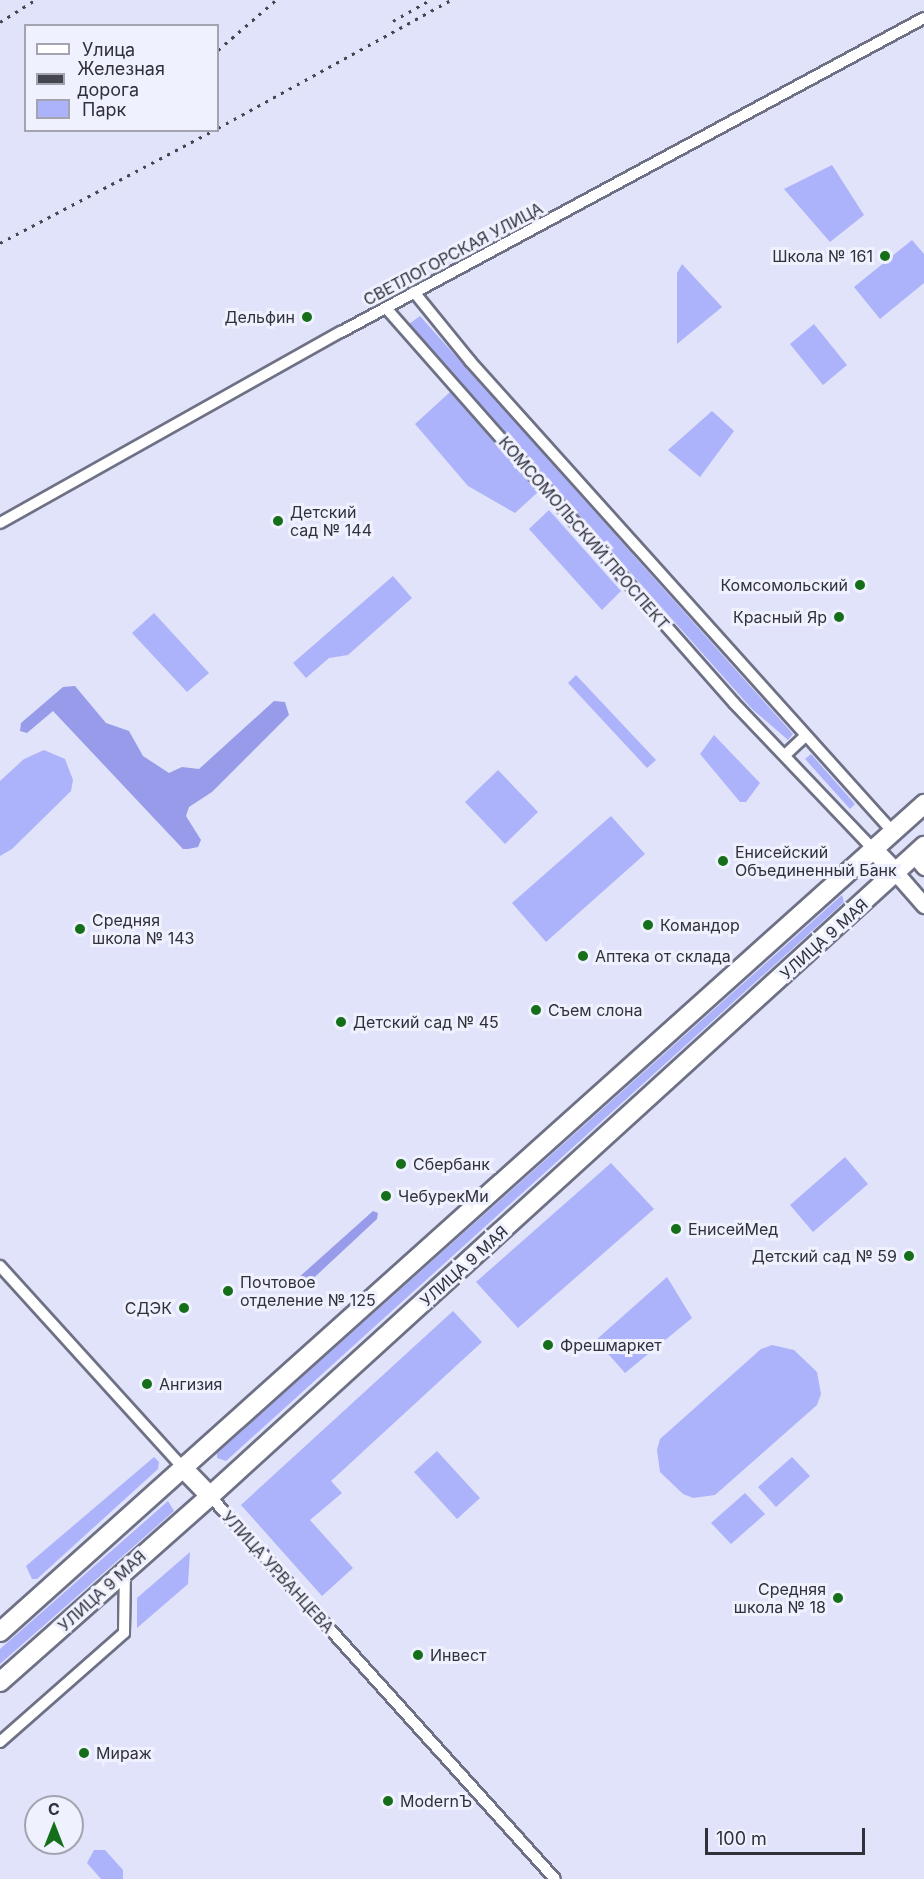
<!DOCTYPE html>
<meta charset="utf-8">
<style>
body{margin:0}
#map{position:relative;width:924px;height:1879px;overflow:hidden;background:#e0e3fa;font-family:Inter,sans-serif}
div>[style]{position:absolute}
.green>*{inset:0;background:#adb3fa}
.forest>*{inset:0;background:#979bea}
.roads{filter:drop-shadow(2px 0 #6e7185) drop-shadow(-2px 0 #6e7185) drop-shadow(0 2px #6e7185) drop-shadow(0 -2px #6e7185)}
.minor>*{height:10px;margin:-5px;padding:0 5px;transform-origin:5px;border-radius:5px;background:#fff}
.secondary>*{height:15px;margin:-7.5px;padding:0 7.5px;transform-origin:7.5px;border-radius:7.5px;background:#fff}
.primary>*{height:18px;margin:-9px;padding:0 9px;transform-origin:9px;border-radius:9px;background:#fff}
.rail>*{height:3px;margin-top:-1.5px;transform-origin:0;background:repeating-linear-gradient(90deg,#44464f 0 3px,transparent 0 9px)}
.dots>*{width:16px;height:16px;translate:-50% -50%;box-sizing:border-box;border:3px solid #eff1ff;border-radius:50%}
span{translate:-50% -50%;white-space:nowrap;text-align:center;line-height:1.15;-webkit-text-stroke:6px #eff1ff;paint-order:stroke}
.street-label{font-size:16px;color:#303139}
.poi-label{font-size:16px;color:#303139}
.right{translate:-100% -50%;text-align:right}
.left{translate:0 -50%;text-align:left}
.legend{position:absolute;left:24px;top:24px;width:195px;height:108px;box-sizing:border-box;background:#eff1ff;border:2px solid #a3a4b0;margin:0;padding:8px 10px;list-style:none;font-size:18px;color:#303139}
.legend li{display:flex;align-items:center;gap:12px;height:30px}
.legend b{width:30px;border:2px solid #a3a4b0}
.north{position:absolute;left:24px;top:1795px;width:60px;height:60px;box-sizing:border-box;background:#eff1ff;border:2px solid #a3a4b0;border-radius:50%;rotate:0deg;font-size:16px;font-weight:700;line-height:24px;text-align:center;color:#303139}
.north::after{content:'';display:block;margin:auto;width:21px;height:27px;background:#156f1a;clip-path:polygon(50% 0,100% 100%,50% 72%,0 100%)}
.scale{position:absolute;left:705px;top:1828px;width:160px;height:27px;box-sizing:border-box;border:3px solid #303139;border-top:0;padding-left:8px;font-size:18px;line-height:21px;white-space:nowrap;color:#303139;-webkit-text-stroke:4px #eff1ff;paint-order:stroke}
</style>
<div id="map">
<div class="green">
<i style="clip-path:polygon(832px 165px,864px 215px,830px 242px,784px 189px)"></i>
<i style="clip-path:polygon(912px 240px,924px 254px,924px 283px,880px 319px,854px 287px)"></i>
<i style="clip-path:polygon(682px 264px,722px 307px,677px 344px,677px 273px)"></i>
<i style="clip-path:polygon(420px 316px,793px 734px,788px 740px,752px 709px,409px 324px)"></i>
<i style="clip-path:polygon(814px 324px,847px 365px,823px 385px,790px 344px)"></i>
<i style="clip-path:polygon(450px 392px,538px 492px,515px 513px,468px 486px,415px 424px)"></i>
<i style="clip-path:polygon(712px 411px,734px 431px,700px 477px,668px 450px)"></i>
<i style="clip-path:polygon(549px 510px,621px 591px,602px 610px,529px 529px)"></i>
<i style="clip-path:polygon(393px 576px,412px 598px,348px 655px,329px 658px,306px 678px,293px 663px)"></i>
<i style="clip-path:polygon(154px 613px,209px 673px,187px 692px,132px 633px)"></i>
<i style="clip-path:polygon(576px 675px,656px 760px,647px 768px,568px 683px)"></i>
<i style="clip-path:polygon(714px 735px,760px 783px,746px 802px,740px 802px,700px 754px)"></i>
<i style="clip-path:polygon(44px 750px,65px 759px,73px 780px,71px 791px,12px 849px,0 856px,0 781px,24px 759px)"></i>
<i style="clip-path:polygon(811px 754px,855px 804px,850px 809px,805px 759px)"></i>
<i style="clip-path:polygon(498px 770px,538px 812px,505px 844px,465px 802px)"></i>
<i style="clip-path:polygon(611px 816px,645px 854px,546px 942px,512px 903px)"></i>
<i style="clip-path:polygon(842px 895px,844px 902px,226px 1461px,217px 1458px,217px 1453px)"></i>
<i style="clip-path:polygon(845px 1157px,868px 1184px,813px 1232px,790px 1205px)"></i>
<i style="clip-path:polygon(611px 1163px,654px 1209px,518px 1328px,476px 1282px)"></i>
<i style="clip-path:polygon(667px 1277px,692px 1318px,625px 1373px,596px 1340px)"></i>
<i style="clip-path:polygon(453px 1311px,482px 1342px,331px 1481px,342px 1493px,310px 1520px,353px 1568px,322px 1596px,241px 1505px)"></i>
<i style="clip-path:polygon(772px 1345px,794px 1350px,817px 1372px,821px 1394px,817px 1405px,715px 1495px,693px 1498px,683px 1494px,660px 1472px,657px 1450px,660px 1439px,761px 1349px)"></i>
<i style="clip-path:polygon(437px 1451px,480px 1498px,457px 1519px,414px 1472px)"></i>
<i style="clip-path:polygon(154px 1457px,159px 1462px,158px 1469px,37px 1579px,32px 1579px,26px 1566px)"></i>
<i style="clip-path:polygon(792px 1457px,810px 1476px,776px 1507px,758px 1487px)"></i>
<i style="clip-path:polygon(745px 1493px,765px 1514px,731px 1544px,711px 1523px)"></i>
<i style="clip-path:polygon(168px 1501px,174px 1511px,0 1664px,0 1649px)"></i>
<i style="clip-path:polygon(190px 1552px,188px 1584px,137px 1628px,137px 1598px)"></i>
<i style="clip-path:polygon(94px 1850px,105px 1850px,123px 1870px,123px 1879px,101px 1879px,87px 1863px)"></i>
</div>
<div class="forest">
<i style="clip-path:polygon(75px 686px,106px 723px,129px 731px,143px 756px,169px 773px,182px 767px,199px 769px,274px 701px,285px 702px,289px 715px,212px 792px,189px 807px,186px 816px,201px 840px,198px 847px,188px 849px,183px 849px,53px 711px,27px 733px,20px 731px,21px 723px,63px 687px)"></i>
<i style="clip-path:polygon(373px 1211px,378px 1213px,377px 1219px,304px 1287px,295px 1288px,297px 1279px)"></i>
</div>
<div class="roads">
<div class="minor">
<i style="left:414px;top:292px;width:89px;rotate:50.9deg"></i>
<i style="left:470px;top:361px;width:632px;rotate:48.08deg"></i>
<i style="left:386px;top:308px;width:526px;rotate:48.62deg"></i>
<i style="left:734px;top:703px;width:202px;rotate:46.4deg"></i>
<i style="left:0;top:523px;width:391px;rotate:-29.3deg"></i>
<i style="left:341px;top:332px;width:662px;rotate:-28.31deg"></i>
<i style="left:785px;top:755px;width:26px;rotate:-43deg"></i>
<i style="left:0;top:1266px;width:273px;rotate:47.8deg"></i>
<i style="left:210px;top:1496px;width:515px;rotate:47.99deg"></i>
<i style="left:0;top:1742px;width:165px;rotate:-41.3deg"></i>
<i style="left:124px;top:1633px;width:62px;rotate:-89.1deg"></i>
</div>
<div class="secondary">
<i style="left:914px;top:855px;width:16px;rotate:50deg"></i>
<i style="left:896px;top:873px;width:43px;rotate:48.8deg"></i>
</div>
<div class="primary">
<i style="left:873px;top:849px;width:33px;rotate:46deg"></i>
<i style="left:183px;top:1468px;width:39px;rotate:46deg"></i>
<i style="left:0;top:1632px;width:1241px;rotate:-41.86deg"></i>
<i style="left:0;top:1682px;width:281px;rotate:-41.5deg"></i>
<i style="left:210px;top:1496px;width:966px;rotate:-42.31deg"></i>
</div>
</div>
<div class="rail">
<i style="left:393px;top:21px;width:43px;rotate:-29.6deg"></i>
<i style="left:0;top:22px;width:41px;rotate:-32.2deg"></i>
<i style="left:218px;top:50px;width:77px;rotate:-40.8deg"></i>
<i style="left:218px;top:128px;width:266px;rotate:-28.8deg"></i>
<i style="left:0;top:243px;width:242px;rotate:-27.8deg"></i>
</div>
<div class="dots">
<i style="left:885px;top:256px;background:#156f1a"></i>
<i style="left:307px;top:317px;background:#156f1a"></i>
<i style="left:278px;top:521px;background:#156f1a"></i>
<i style="left:860px;top:585px;background:#156f1a"></i>
<i style="left:839px;top:617px;background:#156f1a"></i>
<i style="left:723px;top:861px;background:#156f1a"></i>
<i style="left:648px;top:925px;background:#156f1a"></i>
<i style="left:80px;top:929px;background:#156f1a"></i>
<i style="left:583px;top:956px;background:#156f1a"></i>
<i style="left:536px;top:1010px;background:#156f1a"></i>
<i style="left:341px;top:1022px;background:#156f1a"></i>
<i style="left:401px;top:1164px;background:#156f1a"></i>
<i style="left:386px;top:1196px;background:#156f1a"></i>
<i style="left:676px;top:1229px;background:#156f1a"></i>
<i style="left:909px;top:1256px;background:#156f1a"></i>
<i style="left:228px;top:1291px;background:#156f1a"></i>
<i style="left:184px;top:1308px;background:#156f1a"></i>
<i style="left:548px;top:1345px;background:#156f1a"></i>
<i style="left:147px;top:1384px;background:#156f1a"></i>
<i style="left:838px;top:1598px;background:#156f1a"></i>
<i style="left:418px;top:1655px;background:#156f1a"></i>
<i style="left:84px;top:1753px;background:#156f1a"></i>
<i style="left:388px;top:1801px;background:#156f1a"></i>
</div>
<div class="street-label">
<span style="left:453px;top:254px;rotate:-28deg">СВЕТЛОГОРСКАЯ УЛИЦА</span>
<span style="left:584px;top:533px;rotate:49deg">КОМСОМОЛЬСКИЙ ПРОСПЕКТ</span>
<span style="left:824px;top:939px;rotate:-42deg">УЛИЦА 9 МАЯ</span>
<span style="left:464px;top:1266px;rotate:-42deg">УЛИЦА 9 МАЯ</span>
<span style="left:278px;top:1572px;rotate:48deg">УЛИЦА УРВАНЦЕВА</span>
<span style="left:102px;top:1591px;rotate:-42deg">УЛИЦА 9 МАЯ</span>
</div>
<div class="poi-label">
<span class="right" style="left:873px;top:256px">Школа № 161</span>
<span class="right" style="left:295px;top:317px">Дельфин</span>
<span class="left" style="left:290px;top:521px">Детский<br>сад № 144</span>
<span class="right" style="left:848px;top:585px">Комсомольский</span>
<span class="right" style="left:827px;top:617px">Красный Яр</span>
<span class="left" style="left:735px;top:861px">Енисейский<br>Объединенный Банк</span>
<span class="left" style="left:92px;top:929px">Средняя<br>школа № 143</span>
<span class="left" style="left:660px;top:925px">Командор</span>
<span class="left" style="left:595px;top:956px">Аптека от склада</span>
<span class="left" style="left:548px;top:1010px">Съем слона</span>
<span class="left" style="left:353px;top:1022px">Детский сад № 45</span>
<span class="left" style="left:413px;top:1164px">Сбербанк</span>
<span class="left" style="left:398px;top:1196px">ЧебурекМи</span>
<span class="left" style="left:688px;top:1229px">ЕнисейМед</span>
<span class="right" style="left:897px;top:1256px">Детский сад № 59</span>
<span class="left" style="left:240px;top:1291px">Почтовое<br>отделение № 125</span>
<span class="right" style="left:172px;top:1308px">СДЭК</span>
<span class="left" style="left:560px;top:1345px">Фрешмаркет</span>
<span class="left" style="left:159px;top:1384px">Ангизия</span>
<span class="right" style="left:826px;top:1598px">Средняя<br>школа № 18</span>
<span class="left" style="left:430px;top:1655px">Инвест</span>
<span class="left" style="left:96px;top:1753px">Мираж</span>
<span class="left" style="left:400px;top:1801px">ModernЪ</span>
</div>
<ul class="legend">
<li><b style="height:8px;background:#fff"></b>Улица</li>
<li><b style="height:8px;background:#44464f"></b>Железная дорога</li>
<li><b style="height:16px;background:#adb3fa"></b>Парк</li>
</ul>
<div class="north">С</div>
<div class="scale">100 m</div>
</div>
